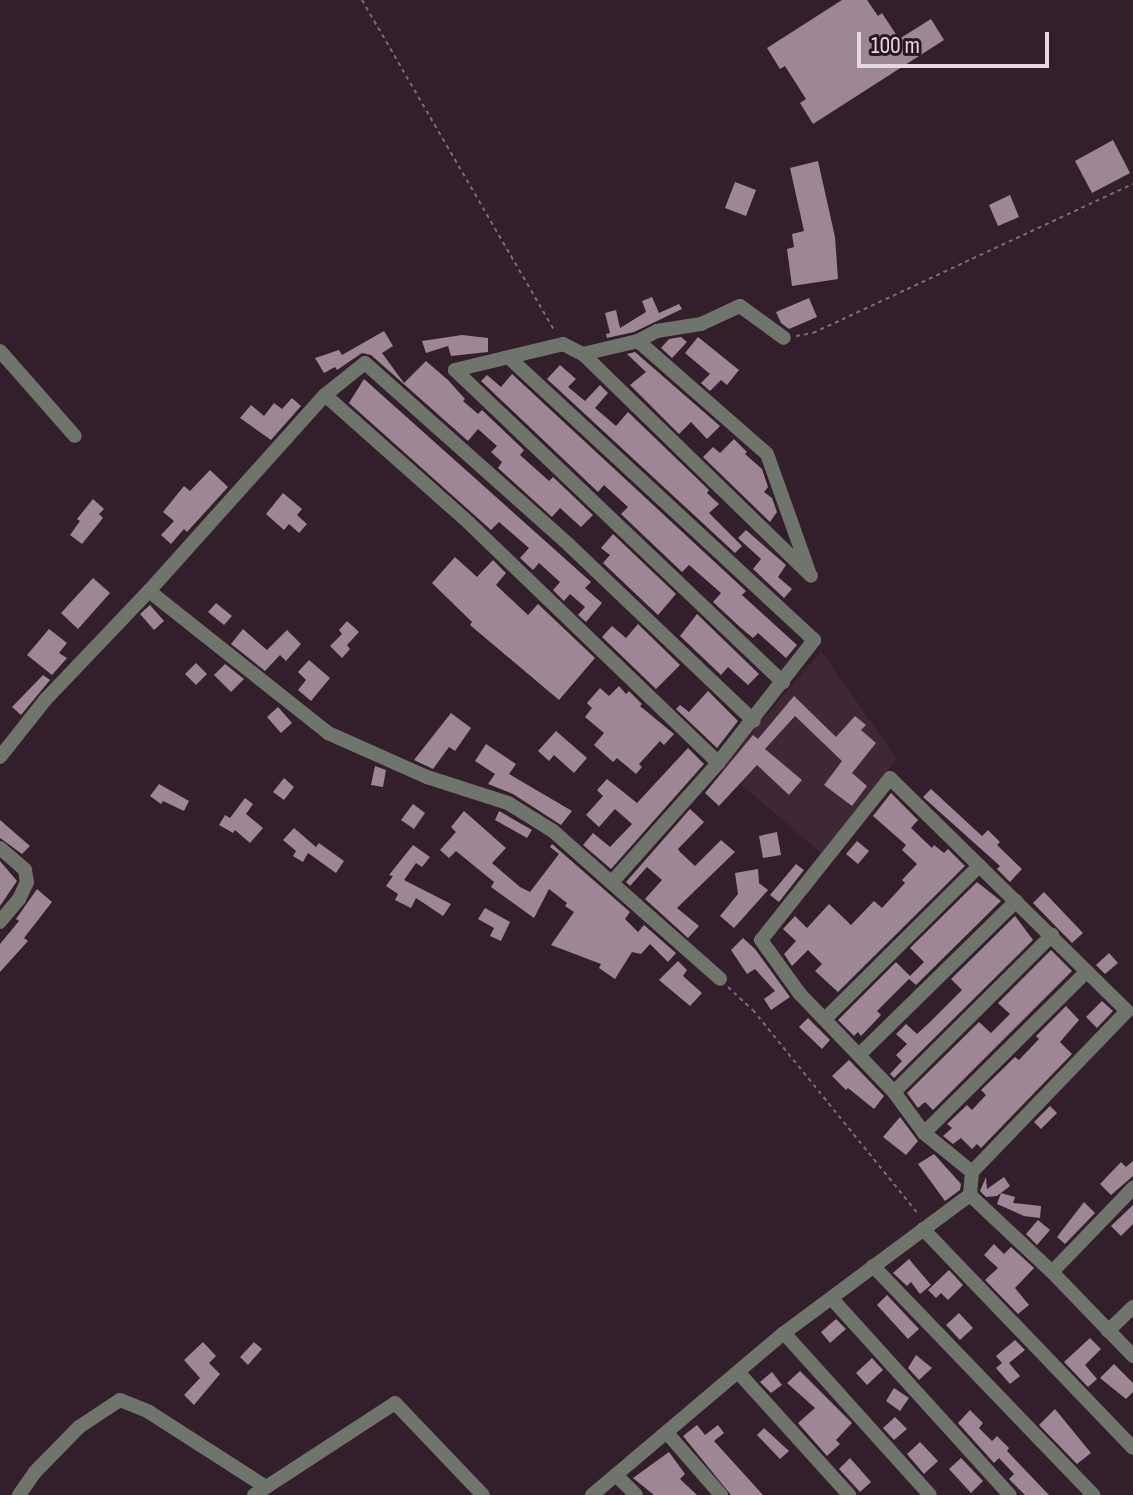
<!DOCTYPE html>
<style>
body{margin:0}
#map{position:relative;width:1133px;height:1495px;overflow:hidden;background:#331f2b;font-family:"Sofia Sans Condensed",sans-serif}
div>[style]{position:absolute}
.built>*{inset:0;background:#402736}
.building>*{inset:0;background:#9f8694}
.path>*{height:2px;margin-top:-1px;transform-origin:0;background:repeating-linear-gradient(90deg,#7b6973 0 4px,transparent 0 8px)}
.street>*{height:14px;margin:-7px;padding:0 7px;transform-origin:7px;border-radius:7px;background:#70756c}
span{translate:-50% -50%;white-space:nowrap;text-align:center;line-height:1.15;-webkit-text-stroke:8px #291621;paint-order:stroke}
.scale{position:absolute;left:857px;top:32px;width:192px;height:36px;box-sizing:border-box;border:4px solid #e6d8df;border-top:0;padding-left:10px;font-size:24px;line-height:28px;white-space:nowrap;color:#e6d8df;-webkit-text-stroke:6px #291621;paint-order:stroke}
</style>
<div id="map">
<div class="built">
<i style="clip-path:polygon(821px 651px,897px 759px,821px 853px,722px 768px)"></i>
</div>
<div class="building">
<i style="clip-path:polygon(842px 0,867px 0,878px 16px,882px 13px,899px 39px,931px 19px,944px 40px,813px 124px,800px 103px,806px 99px,785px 66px,780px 69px,767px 48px)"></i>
<i style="clip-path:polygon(1113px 140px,1130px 173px,1092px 193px,1075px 161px)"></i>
<i style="clip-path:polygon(818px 161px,835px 237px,838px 279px,792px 286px,787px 249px,794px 247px,792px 234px,804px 231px,790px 168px)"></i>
<i style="clip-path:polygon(735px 182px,756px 190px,746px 216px,725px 208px)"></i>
<i style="clip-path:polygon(1010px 195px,1019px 217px,998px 226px,989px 205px)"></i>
<i style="clip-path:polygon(652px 297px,659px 313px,679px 304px,682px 309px,634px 332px,607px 338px,606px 334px,610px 333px,605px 313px,616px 310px,620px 328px,646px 312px,642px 301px)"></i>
<i style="clip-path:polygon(809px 298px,817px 317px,789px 329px,781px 323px,776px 312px)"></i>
<i style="clip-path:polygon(384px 331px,393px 346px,382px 353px,404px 383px,426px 361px,448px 380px,465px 399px,463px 401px,478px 414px,482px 410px,524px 450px,520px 455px,549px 481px,553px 477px,593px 515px,581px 527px,560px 508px,552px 517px,498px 468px,502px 462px,491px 452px,497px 446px,478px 429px,468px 441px,371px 355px,362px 353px,337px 370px,335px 367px,324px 373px,315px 358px,339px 350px,342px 355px)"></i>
<i style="clip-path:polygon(462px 335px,488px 338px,488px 352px,451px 356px,448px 346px,426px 353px,422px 341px)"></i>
<i style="clip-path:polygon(681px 337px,687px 342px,672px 358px,661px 348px,669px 339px)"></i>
<i style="clip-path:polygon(698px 337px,739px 370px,727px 385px,721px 380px,710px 391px,701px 383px,710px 374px,685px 353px)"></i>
<i style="clip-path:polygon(635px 352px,720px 426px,707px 439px,691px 422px,679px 434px,630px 385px,646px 372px,627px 354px)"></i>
<i style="clip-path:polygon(560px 365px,576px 379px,568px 387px,585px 401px,600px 385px,608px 393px,595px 408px,616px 426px,628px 412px,709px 490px,707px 493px,719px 504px,709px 513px,742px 546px,735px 553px,547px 379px)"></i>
<i style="clip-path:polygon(512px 374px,746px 591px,742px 595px,797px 645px,786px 658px,758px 633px,753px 638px,741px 628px,713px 602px,721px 593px,689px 565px,682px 572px,621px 514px,628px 507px,604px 485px,598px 492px,481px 381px,487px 375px,501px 387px)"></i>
<i style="clip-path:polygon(364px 379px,591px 582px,585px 588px,602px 603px,586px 622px,578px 615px,585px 607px,570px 594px,564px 601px,553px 590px,560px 582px,539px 563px,533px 570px,520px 558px,529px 548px,499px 522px,491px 530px,349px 403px)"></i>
<i style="clip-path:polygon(292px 398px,301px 406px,271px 440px,240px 418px,251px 405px,264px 416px,274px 403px,282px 409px)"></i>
<i style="clip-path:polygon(734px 439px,747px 452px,745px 454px,762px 469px,768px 487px,764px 492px,772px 498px,777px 512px,770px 522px,703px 457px,713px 447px,720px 453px)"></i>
<i style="clip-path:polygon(210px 470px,228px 487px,187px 532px,184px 529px,171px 544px,161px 535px,174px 521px,163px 512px,184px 486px,190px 491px)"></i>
<i style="clip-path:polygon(283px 493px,302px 509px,297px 515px,307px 524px,299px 533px,289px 524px,284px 530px,266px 514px)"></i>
<i style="clip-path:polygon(93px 499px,104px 509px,99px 514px,103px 518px,82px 544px,70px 535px,80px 521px,77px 519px)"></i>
<i style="clip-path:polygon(746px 530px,786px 565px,778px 577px,792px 589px,784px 598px,753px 569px,761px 559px,738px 538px)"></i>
<i style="clip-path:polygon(613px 534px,676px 594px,658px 615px,603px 563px,610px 555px,601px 548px)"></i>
<i style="clip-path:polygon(455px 557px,477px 577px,493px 560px,506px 573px,496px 585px,528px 615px,538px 604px,595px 658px,559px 700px,470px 625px,472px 622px,432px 583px)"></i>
<i style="clip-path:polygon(93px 578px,110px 593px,78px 629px,61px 613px)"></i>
<i style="clip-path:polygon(216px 603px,232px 616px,224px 625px,208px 612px)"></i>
<i style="clip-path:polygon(150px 605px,164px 621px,154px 630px,140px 614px)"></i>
<i style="clip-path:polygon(697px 614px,759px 674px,748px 685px,728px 667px,721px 675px,680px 636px)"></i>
<i style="clip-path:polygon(347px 621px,359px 632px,347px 645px,350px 649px,342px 658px,330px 646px,342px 634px,339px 630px)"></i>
<i style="clip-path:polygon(638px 624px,680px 665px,656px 689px,602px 637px,612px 626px,626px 638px)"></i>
<i style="clip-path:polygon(49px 629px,67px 643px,59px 653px,67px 658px,52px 675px,27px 655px)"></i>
<i style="clip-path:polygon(243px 629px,267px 650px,287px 630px,301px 644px,286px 661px,280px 655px,265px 671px,231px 644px)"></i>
<i style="clip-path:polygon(309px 660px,330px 678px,311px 701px,298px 690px,306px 680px,298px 672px)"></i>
<i style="clip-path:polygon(196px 663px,207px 674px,196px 685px,185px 674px)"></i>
<i style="clip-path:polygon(225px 664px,244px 679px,231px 692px,214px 675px)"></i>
<i style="clip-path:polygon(43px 675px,50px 680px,21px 715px,12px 707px)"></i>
<i style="clip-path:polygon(619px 686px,626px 694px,629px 691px,642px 704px,640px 706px,674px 734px,664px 745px,660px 741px,639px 764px,642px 767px,636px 774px,617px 758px,613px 762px,594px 745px,604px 733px,585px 717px,592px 708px,587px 703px,600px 688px,609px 696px)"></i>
<i style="clip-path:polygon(708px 691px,738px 721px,717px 748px,676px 709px,680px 705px,689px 712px)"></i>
<i style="clip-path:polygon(794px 696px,836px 737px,855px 716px,866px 725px,861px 730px,876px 743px,852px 773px,867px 786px,852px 806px,824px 785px,842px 761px,795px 716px,765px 749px,802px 780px,789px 795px,757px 765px,719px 806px,705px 793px,753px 735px,758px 739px)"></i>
<i style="clip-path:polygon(278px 707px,292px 723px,281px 733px,267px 717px)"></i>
<i style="clip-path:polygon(451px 713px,471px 728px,455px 751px,449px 747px,433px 769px,414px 760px)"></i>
<i style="clip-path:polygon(556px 731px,587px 758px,574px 773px,554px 755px,549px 761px,538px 751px)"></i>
<i style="clip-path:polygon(486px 744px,516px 764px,509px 774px,572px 811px,561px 825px,513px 794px,488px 784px,495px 774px,475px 761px)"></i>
<i style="clip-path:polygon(688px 748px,704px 764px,611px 869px,583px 845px,593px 833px,610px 847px,632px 824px,615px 809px,599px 827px,586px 815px,603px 796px,597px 790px,607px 779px,637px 803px)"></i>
<i style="clip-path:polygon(375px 766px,386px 770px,383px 787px,371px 785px)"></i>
<i style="clip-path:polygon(284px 778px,294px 787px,284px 800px,273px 792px)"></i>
<i style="clip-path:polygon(159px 784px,189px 801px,184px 811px,163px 801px,161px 804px,150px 796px)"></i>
<i style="clip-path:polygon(931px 789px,982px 836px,988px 830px,1000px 842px,997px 845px,1022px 869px,1010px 882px,997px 869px,1000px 866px,923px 797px)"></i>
<i style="clip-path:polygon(891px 793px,918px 820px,911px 828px,932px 848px,934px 845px,944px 853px,948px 849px,965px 866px,838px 992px,815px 971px,822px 964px,808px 950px,792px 966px,784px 954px,796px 941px,783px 929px,795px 916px,807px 928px,829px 904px,851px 925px,874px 901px,882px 908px,905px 883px,902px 880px,917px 864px,902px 850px,906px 845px,873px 816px)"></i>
<i style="clip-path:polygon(245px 798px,253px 804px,246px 814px,263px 828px,250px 843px,235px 830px,233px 833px,219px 825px,225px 815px,230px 818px)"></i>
<i style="clip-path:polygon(413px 804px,425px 813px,414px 829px,401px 820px)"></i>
<i style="clip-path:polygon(690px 809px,704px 822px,678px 849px,680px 852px,695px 866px,721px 840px,735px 852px,677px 908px,699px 926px,688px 938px,645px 899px,662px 880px,647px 867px,630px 886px,626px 882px)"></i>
<i style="clip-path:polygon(464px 811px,506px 848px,492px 863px,520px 887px,530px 892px,559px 854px,550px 847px,552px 844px,630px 912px,625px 919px,638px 932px,644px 925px,676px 953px,668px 962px,650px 944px,641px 954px,632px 952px,615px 979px,599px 968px,601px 964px,551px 945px,574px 912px,565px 906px,567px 903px,549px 889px,534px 918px,491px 887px,494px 882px,456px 851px,449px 858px,440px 850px,456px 832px,451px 827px)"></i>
<i style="clip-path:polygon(499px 811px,532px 830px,527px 838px,495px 820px)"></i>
<i style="clip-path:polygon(0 820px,30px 846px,22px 854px,0 838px)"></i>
<i style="clip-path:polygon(294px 828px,316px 847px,319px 843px,344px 861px,336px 873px,308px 853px,303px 862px,293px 856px,296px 851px,283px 840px)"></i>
<i style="clip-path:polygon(777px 832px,781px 855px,763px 858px,759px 836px)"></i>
<i style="clip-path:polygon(857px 841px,869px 851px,858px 864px,846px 854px)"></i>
<i style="clip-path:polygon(413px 845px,430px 857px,422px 867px,416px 863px,404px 880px,451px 904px,443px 916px,416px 898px,411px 908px,395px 900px,398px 894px,386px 886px,393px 876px,389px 875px)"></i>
<i style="clip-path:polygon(0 861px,17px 881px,0 906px)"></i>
<i style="clip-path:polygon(796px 864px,804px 870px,779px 902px,770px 895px)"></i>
<i style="clip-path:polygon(758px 869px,759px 883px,768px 890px,734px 928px,720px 916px,738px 894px,735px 873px)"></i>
<i style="clip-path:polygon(977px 882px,1001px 901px,916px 985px,909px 979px,877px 1011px,881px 1015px,861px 1036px,858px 1032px,854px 1036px,838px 1020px,896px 962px,910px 976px,924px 962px,910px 948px)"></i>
<i style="clip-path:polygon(37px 889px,52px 902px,24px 938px,28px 941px,0 972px,0 944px,19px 921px,16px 919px)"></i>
<i style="clip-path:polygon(1044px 892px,1083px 933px,1072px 943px,1033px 903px)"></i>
<i style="clip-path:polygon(485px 908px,510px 922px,501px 941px,490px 936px,494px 928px,478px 919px)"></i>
<i style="clip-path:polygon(1015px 916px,1033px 940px,894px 1078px,890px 1074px,902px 1061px,896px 1055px,907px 1044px,896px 1034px,906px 1024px,917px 1034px,930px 1022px,962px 990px,951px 979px)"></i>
<i style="clip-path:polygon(743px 938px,755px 949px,790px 997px,771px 1010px,764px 999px,775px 991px,755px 969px,747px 974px,731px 950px)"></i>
<i style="clip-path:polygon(1051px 950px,1072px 971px,933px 1110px,925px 1102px,918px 1108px,907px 1093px,979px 1022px,991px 1033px,1010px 1014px,998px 1003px)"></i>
<i style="clip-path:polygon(1109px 953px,1118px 963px,1105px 974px,1096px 965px)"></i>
<i style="clip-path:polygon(678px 961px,687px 970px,683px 976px,702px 993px,690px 1006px,659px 980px)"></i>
<i style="clip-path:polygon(1102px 1001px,1113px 1011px,1097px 1028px,1086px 1017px)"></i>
<i style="clip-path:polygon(1066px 1006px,1079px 1020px,1060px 1042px,1072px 1054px,981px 1148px,977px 1144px,972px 1149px,961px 1138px,953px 1144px,943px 1136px,952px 1128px,947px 1124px,967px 1105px,972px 1110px,986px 1095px,981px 1090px,1015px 1057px,1019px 1060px,1039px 1039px,1036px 1036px)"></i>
<i style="clip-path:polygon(808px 1018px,830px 1040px,822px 1049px,799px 1027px)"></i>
<i style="clip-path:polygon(849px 1060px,884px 1096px,874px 1109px,848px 1088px,846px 1090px,832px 1076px)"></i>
<i style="clip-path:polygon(1050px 1106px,1057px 1113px,1041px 1129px,1034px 1122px)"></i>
<i style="clip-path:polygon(900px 1117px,918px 1141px,906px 1155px,883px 1137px)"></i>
<i style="clip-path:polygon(934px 1154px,961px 1184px,960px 1190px,945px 1201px,918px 1164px)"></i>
<i style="clip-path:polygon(1133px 1161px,1133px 1176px,1111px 1195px,1100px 1184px,1121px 1162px,1126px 1167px)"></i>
<i style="clip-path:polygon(986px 1177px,987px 1189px,1004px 1177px,1010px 1186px,997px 1196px,986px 1197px,980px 1191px)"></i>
<i style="clip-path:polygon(1001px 1193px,1015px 1197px,1013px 1203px,1041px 1206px,1040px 1218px,1024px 1216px,997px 1204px)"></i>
<i style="clip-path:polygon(1084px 1202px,1095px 1213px,1065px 1244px,1057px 1237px)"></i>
<i style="clip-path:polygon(1133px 1205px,1133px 1224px,1121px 1236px,1111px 1226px)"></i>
<i style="clip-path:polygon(1038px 1220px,1050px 1230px,1037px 1245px,1026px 1234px)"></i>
<i style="clip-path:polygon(994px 1244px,1004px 1254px,1011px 1247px,1034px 1268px,1015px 1288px,1029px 1305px,1018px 1314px,985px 1280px,998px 1268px,984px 1255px)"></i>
<i style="clip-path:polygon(909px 1259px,931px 1285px,920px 1294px,911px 1282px,907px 1286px,893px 1273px)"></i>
<i style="clip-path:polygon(949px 1270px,963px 1285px,948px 1300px,941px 1293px,936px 1298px,928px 1290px)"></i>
<i style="clip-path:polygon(887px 1295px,919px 1329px,908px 1339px,877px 1305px)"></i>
<i style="clip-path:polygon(959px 1313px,973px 1328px,960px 1340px,946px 1325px)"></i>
<i style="clip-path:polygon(836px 1319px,846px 1329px,830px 1343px,821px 1332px)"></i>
<i style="clip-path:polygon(1090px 1338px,1101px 1349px,1085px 1365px,1097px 1379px,1088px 1387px,1064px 1362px)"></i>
<i style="clip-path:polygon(1015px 1340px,1025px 1350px,1009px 1363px,1020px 1376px,1010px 1384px,996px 1368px,1002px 1363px,996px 1356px)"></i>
<i style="clip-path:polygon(203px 1342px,216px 1356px,209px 1363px,220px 1374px,194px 1405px,184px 1395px,200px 1378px,184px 1360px)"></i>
<i style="clip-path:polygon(254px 1342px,262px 1349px,248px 1365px,240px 1357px)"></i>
<i style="clip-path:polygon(916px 1355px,932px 1368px,919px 1380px,908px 1368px)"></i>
<i style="clip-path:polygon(872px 1358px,883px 1370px,867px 1385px,856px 1373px)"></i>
<i style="clip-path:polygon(1114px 1364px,1133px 1383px,1133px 1392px,1126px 1399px,1100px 1378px)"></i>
<i style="clip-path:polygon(800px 1371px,852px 1423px,836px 1440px,840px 1444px,827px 1456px,798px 1423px,815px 1408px,787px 1383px)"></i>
<i style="clip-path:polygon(772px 1372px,782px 1385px,771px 1393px,760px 1382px)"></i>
<i style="clip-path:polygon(894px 1388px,909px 1398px,900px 1411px,886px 1401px)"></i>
<i style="clip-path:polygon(1055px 1409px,1091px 1453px,1077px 1464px,1039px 1425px)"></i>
<i style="clip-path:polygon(970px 1410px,983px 1423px,979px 1428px,992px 1441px,997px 1436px,1009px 1448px,1007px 1451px,1049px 1495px,1025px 1495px,1009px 1479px,1014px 1474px,999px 1458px,994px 1463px,958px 1423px)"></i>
<i style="clip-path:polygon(895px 1417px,907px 1429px,894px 1440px,883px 1428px)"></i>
<i style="clip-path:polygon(697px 1425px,705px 1435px,718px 1425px,724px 1433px,714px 1441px,763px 1495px,731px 1495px,683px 1436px)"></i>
<i style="clip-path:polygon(764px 1428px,789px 1451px,780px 1459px,757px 1435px)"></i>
<i style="clip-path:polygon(920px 1442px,938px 1461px,924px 1474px,907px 1454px)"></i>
<i style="clip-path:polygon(669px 1452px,685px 1474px,680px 1479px,697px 1495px,654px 1495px,633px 1478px)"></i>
<i style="clip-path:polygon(850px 1458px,871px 1482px,860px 1492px,839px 1469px)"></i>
<i style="clip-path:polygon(961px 1458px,983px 1481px,971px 1493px,949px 1469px)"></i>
</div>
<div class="path">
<i style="left:362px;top:0;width:383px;rotate:59.8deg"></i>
<i style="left:796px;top:336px;width:17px;rotate:-10deg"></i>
<i style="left:813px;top:333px;width:353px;rotate:-25deg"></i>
<i style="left:728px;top:987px;width:34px;rotate:43deg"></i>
<i style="left:753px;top:1010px;width:264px;rotate:51deg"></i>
</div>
<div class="street">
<i style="left:638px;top:341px;width:171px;rotate:41.2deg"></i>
<i style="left:767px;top:454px;width:125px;rotate:70.4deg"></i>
<i style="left:0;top:351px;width:113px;rotate:48.6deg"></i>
<i style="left:583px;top:354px;width:318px;rotate:44.2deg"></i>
<i style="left:455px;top:370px;width:453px;rotate:43.6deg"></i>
<i style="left:455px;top:370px;width:111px;rotate:-13.5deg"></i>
<i style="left:563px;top:344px;width:22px;rotate:27deg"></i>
<i style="left:583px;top:354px;width:57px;rotate:-13.3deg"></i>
<i style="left:638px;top:341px;width:21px;rotate:-28deg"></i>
<i style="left:657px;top:331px;width:45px;rotate:-9deg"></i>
<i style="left:701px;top:324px;width:43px;rotate:-24.8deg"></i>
<i style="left:740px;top:306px;width:54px;rotate:36deg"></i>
<i style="left:325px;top:395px;width:193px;rotate:41.6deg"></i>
<i style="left:469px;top:523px;width:346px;rotate:43.9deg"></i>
<i style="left:718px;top:763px;width:156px;rotate:-52deg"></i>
<i style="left:814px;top:640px;width:413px;rotate:-137.2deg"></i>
<i style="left:149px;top:591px;width:228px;rotate:38.4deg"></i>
<i style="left:328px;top:733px;width:108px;rotate:24deg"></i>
<i style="left:427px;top:777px;width:85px;rotate:17.8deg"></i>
<i style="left:508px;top:803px;width:53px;rotate:31.9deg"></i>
<i style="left:553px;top:831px;width:223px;rotate:41.5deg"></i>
<i style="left:0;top:757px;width:74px;rotate:-51.6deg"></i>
<i style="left:46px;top:699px;width:149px;rotate:-46.4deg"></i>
<i style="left:149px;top:591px;width:263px;rotate:-48.1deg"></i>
<i style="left:325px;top:395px;width:51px;rotate:-38.7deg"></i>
<i style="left:365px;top:363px;width:273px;rotate:41.7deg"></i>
<i style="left:569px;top:545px;width:255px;rotate:43.6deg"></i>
<i style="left:0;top:848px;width:33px;rotate:41deg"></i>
<i style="left:25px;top:870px;width:12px;rotate:81deg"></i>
<i style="left:27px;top:882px;width:19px;rotate:115deg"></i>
<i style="left:19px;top:899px;width:30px;rotate:130deg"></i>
<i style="left:613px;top:881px;width:158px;rotate:-48.3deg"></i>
<i style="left:826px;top:1018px;width:216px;rotate:-44.8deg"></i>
<i style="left:859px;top:1055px;width:220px;rotate:-44.4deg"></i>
<i style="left:894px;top:1092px;width:223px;rotate:-44.8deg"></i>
<i style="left:924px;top:1133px;width:228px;rotate:-44.8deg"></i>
<i style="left:972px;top:1172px;width:223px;rotate:-46.1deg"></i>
<i style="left:1127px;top:1011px;width:332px;rotate:-135.5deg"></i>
<i style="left:890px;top:778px;width:207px;rotate:128.5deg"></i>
<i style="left:761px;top:940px;width:67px;rotate:54.2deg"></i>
<i style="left:800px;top:994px;width:136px;rotate:46.2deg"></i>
<i style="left:894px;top:1092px;width:51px;rotate:53.8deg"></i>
<i style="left:924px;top:1133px;width:62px;rotate:39.1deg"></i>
<i style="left:972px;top:1172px;width:23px;rotate:95deg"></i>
<i style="left:970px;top:1195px;width:112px;rotate:43.2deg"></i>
<i style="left:1052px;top:1272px;width:117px;rotate:46deg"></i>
<i style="left:923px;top:1229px;width:303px;rotate:46.2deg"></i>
<i style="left:873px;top:1266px;width:318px;rotate:46.1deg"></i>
<i style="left:1052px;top:1272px;width:117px;rotate:-46deg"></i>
<i style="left:833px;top:1300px;width:263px;rotate:47.8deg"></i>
<i style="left:1108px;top:1331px;width:35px;rotate:-44deg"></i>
<i style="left:784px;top:1333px;width:218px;rotate:48deg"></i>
<i style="left:738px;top:1372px;width:166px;rotate:47.9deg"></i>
<i style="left:668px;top:1434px;width:81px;rotate:49deg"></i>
<i style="left:616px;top:1475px;width:28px;rotate:45deg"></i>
<i style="left:19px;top:1495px;width:28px;rotate:-55deg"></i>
<i style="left:35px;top:1472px;width:63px;rotate:-45.6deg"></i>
<i style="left:79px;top:1427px;width:49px;rotate:-33.4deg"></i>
<i style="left:120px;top:1400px;width:31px;rotate:22deg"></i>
<i style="left:149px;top:1412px;width:139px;rotate:32.7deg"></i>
<i style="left:254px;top:1495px;width:168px;rotate:-33.1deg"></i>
<i style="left:395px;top:1403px;width:127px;rotate:46.3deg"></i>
<i style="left:592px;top:1495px;width:251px;rotate:-40.2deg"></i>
<i style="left:784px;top:1333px;width:232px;rotate:-36.6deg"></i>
</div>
<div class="scale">100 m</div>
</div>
